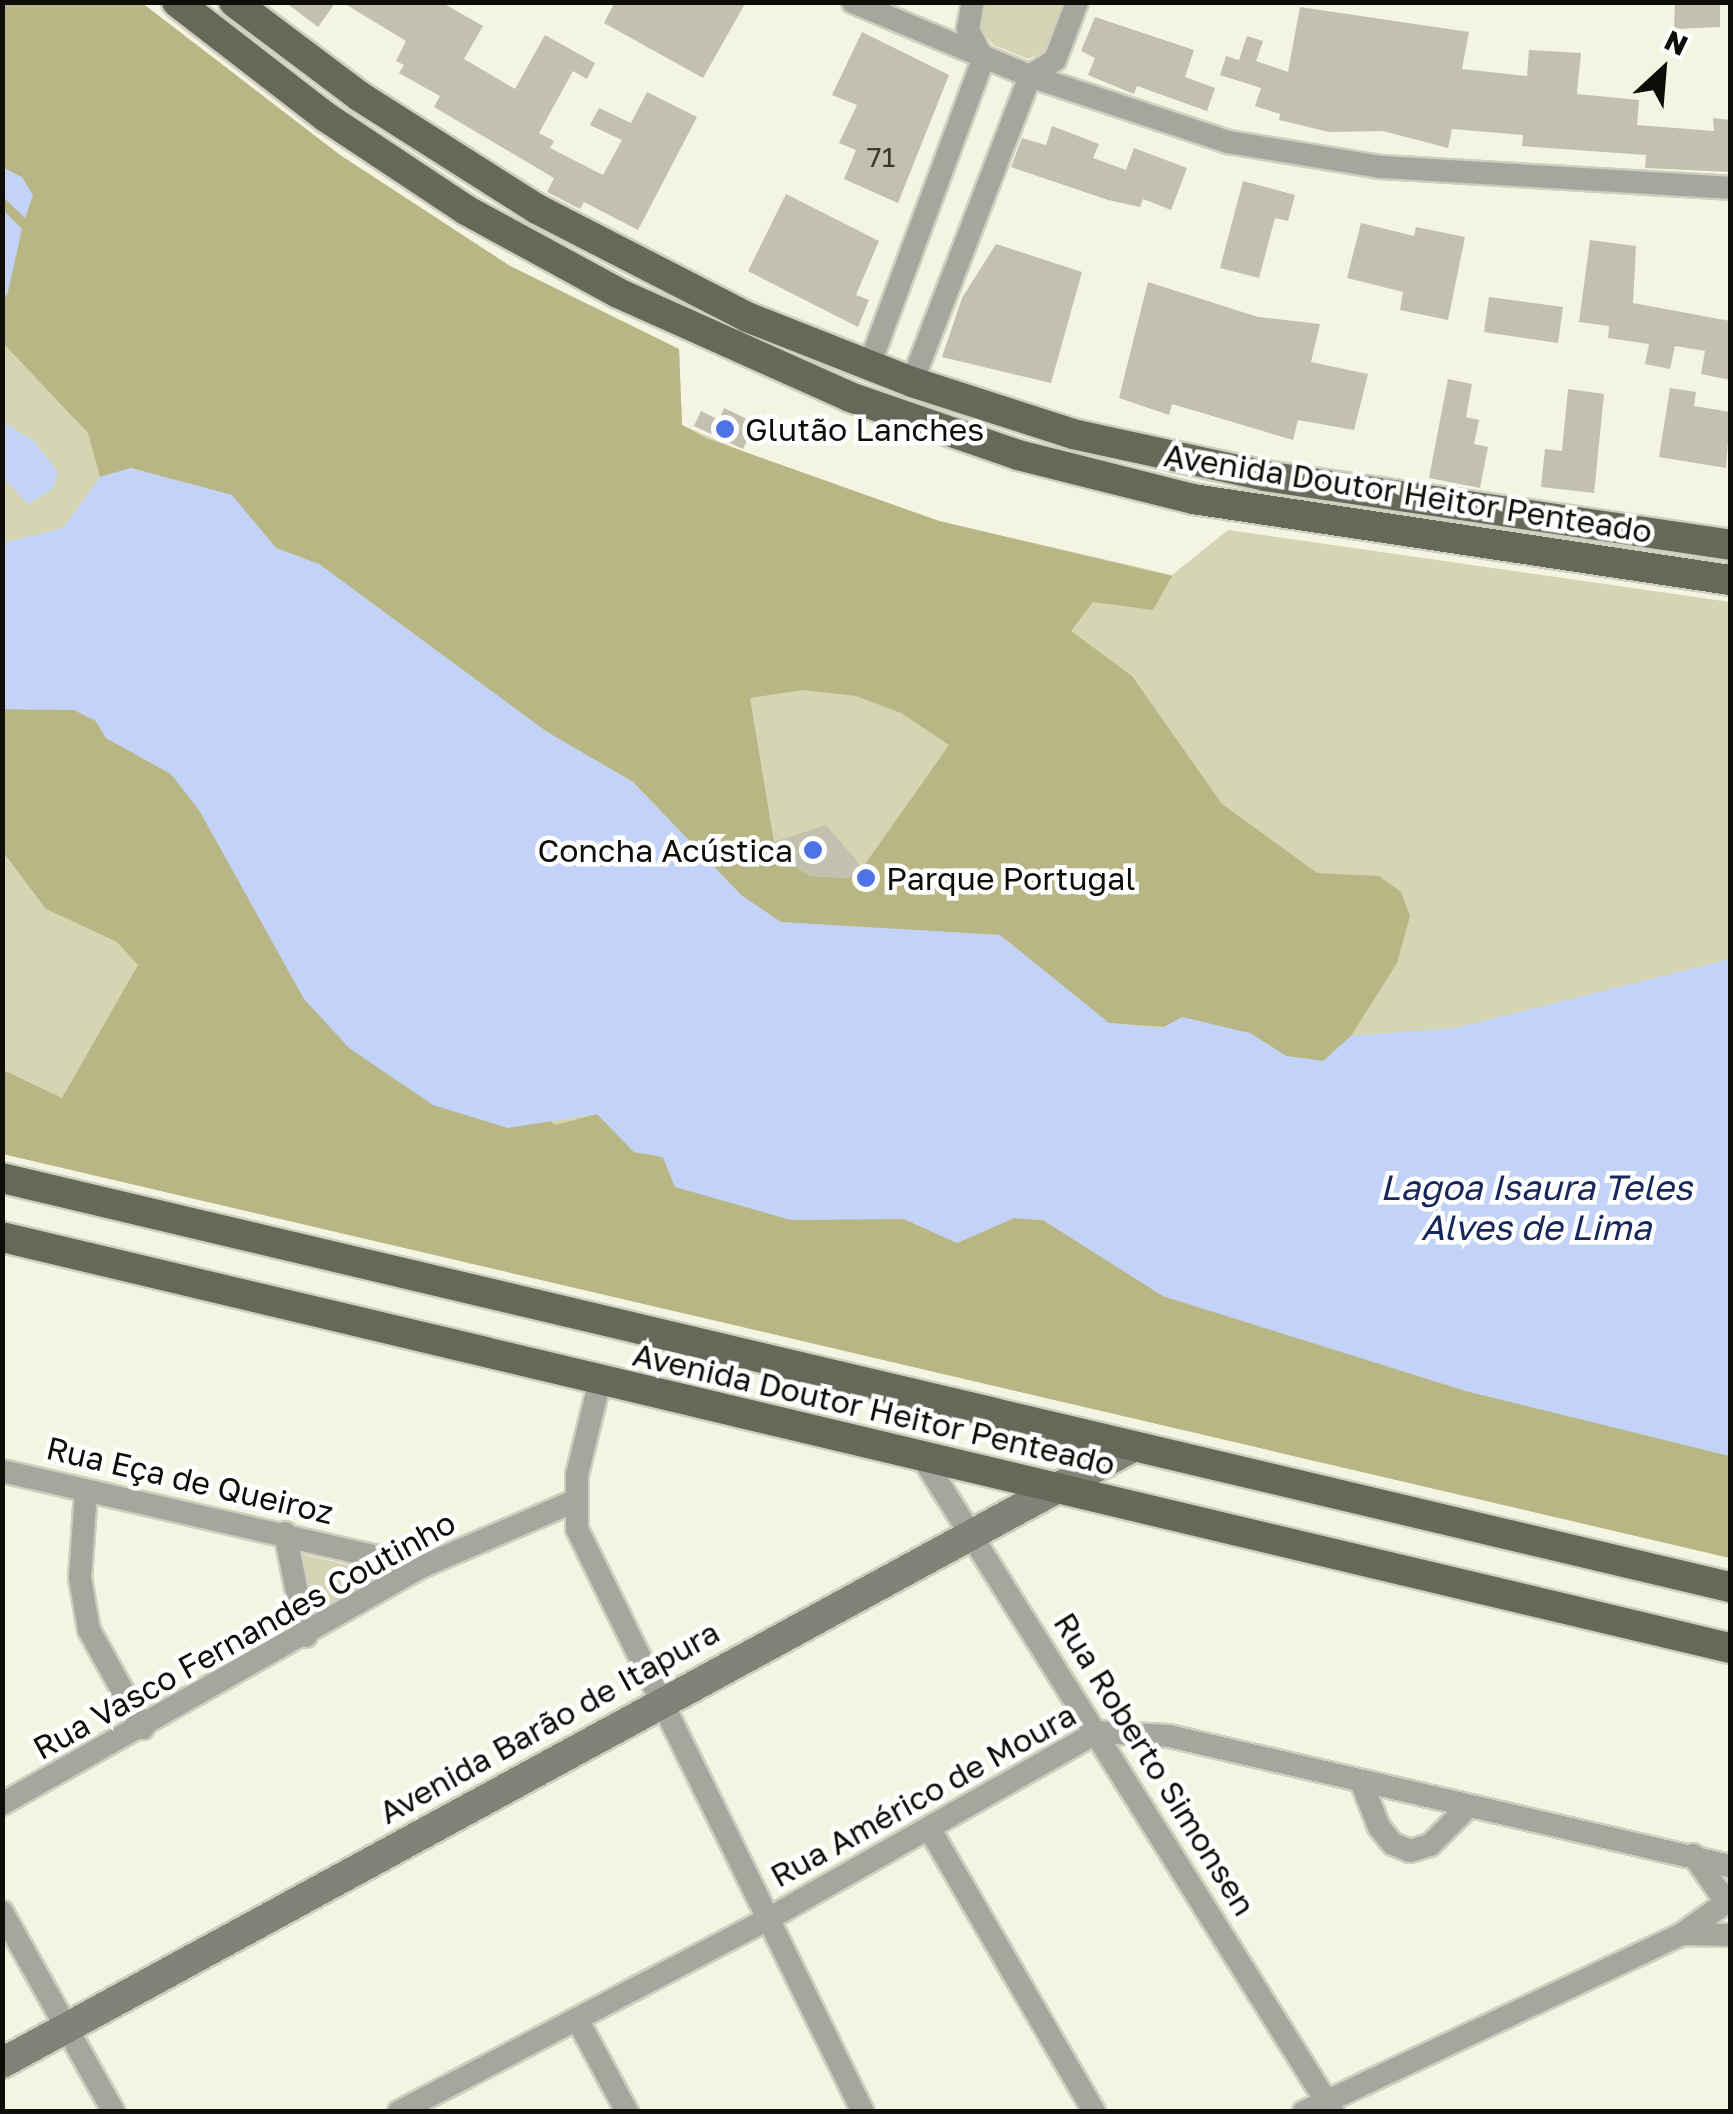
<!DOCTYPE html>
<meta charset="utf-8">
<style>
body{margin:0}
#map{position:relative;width:1733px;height:2114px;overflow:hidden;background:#f4f4e2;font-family:"Golos Text",sans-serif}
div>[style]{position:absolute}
.green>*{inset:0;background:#d5d5b3}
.forest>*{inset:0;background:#b8b684}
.water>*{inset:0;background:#c3d2f7}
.building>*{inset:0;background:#c2c1b0}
.roads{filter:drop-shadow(2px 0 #cfcfbf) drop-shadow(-2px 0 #cfcfbf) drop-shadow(0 2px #cfcfbf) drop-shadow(0 -2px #cfcfbf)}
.minor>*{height:22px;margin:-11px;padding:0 11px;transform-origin:11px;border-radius:11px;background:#a6a69f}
.secondary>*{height:30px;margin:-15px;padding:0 15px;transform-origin:15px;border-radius:15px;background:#828277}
.primary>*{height:30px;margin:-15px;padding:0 15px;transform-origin:15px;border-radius:15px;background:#68685a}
.dots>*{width:28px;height:28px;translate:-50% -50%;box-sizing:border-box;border:5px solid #fff;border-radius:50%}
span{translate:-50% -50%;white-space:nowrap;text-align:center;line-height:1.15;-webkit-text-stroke:9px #fff;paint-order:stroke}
.number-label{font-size:28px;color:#3b3a32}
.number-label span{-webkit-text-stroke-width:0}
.poi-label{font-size:32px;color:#0e0d08}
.left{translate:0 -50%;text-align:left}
.right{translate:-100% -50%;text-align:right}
.street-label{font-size:32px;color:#0e0d08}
.water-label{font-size:35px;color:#17265b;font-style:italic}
.frame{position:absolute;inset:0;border:5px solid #0e0d08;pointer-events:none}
.north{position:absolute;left:1613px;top:20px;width:100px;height:100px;-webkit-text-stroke:8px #fff;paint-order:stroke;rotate:26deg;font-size:28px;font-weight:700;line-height:40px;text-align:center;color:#0e0d08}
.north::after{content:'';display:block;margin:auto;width:35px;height:45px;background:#0e0d08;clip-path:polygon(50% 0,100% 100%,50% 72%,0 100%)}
</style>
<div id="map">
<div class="green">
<i style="clip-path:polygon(3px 3px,142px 3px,340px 155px,510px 266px,679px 349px,682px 425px,763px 460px,939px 521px,1172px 575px,1228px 530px,1730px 602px,1730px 1558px,3px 1154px)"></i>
<i style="clip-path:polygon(985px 3px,1069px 3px,1051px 48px,1028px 59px,993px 45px,977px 22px)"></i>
<i style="clip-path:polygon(292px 1552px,388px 1574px,310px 1619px)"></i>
</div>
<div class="forest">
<i style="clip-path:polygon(evenodd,2px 3px,142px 3px,340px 155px,510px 266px,679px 349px,682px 425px,706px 438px,939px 521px,1172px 576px,1153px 610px,1093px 602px,1071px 631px,1132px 676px,1222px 804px,1317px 873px,1379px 876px,1401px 892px,1410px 916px,1397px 963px,1351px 1036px,1324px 1061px,1286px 1056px,1250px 1033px,1109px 1023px,1000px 935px,781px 923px,741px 895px,633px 782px,547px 732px,319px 564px,276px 548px,231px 495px,131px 468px,100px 477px,88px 433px,3px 343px,2px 3px,803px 690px,856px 696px,901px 713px,949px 745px,863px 867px,848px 878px,811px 876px,782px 859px,774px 842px,750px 698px,803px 690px)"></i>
<i style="clip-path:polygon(3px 709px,74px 710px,96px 721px,106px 738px,171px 774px,199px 810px,555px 1125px,597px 1114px,634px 1152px,663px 1157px,675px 1187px,904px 1219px,957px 1243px,1014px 1218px,1043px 1220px,1163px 1296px,1466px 1391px,1730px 1456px,1730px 1558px,3px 1154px,3px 1070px,62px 1098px,138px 965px,117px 942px,46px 909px,3px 852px)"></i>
</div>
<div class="water">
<i style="clip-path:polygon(2px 167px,22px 177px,33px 195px,25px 218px,3px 197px)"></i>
<i style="clip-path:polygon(3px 210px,22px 229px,7px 296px,3px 292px)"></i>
<i style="clip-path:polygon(3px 422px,34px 441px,58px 472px,53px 488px,28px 504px,3px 477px)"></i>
<i style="clip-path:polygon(131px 468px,232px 495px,276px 548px,319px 564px,547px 732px,633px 782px,741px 895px,781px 922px,1000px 935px,1109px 1023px,1162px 1028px,1182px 1017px,1250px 1033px,1286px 1056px,1323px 1061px,1351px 1036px,1455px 1028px,1730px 959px,1730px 1456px,1466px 1391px,1163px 1296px,1043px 1220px,1014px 1218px,957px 1243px,904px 1219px,791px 1220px,675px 1187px,663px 1157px,634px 1152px,597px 1114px,508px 1128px,433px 1105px,349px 1048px,304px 999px,199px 810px,171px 774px,106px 738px,96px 721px,74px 710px,3px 709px,3px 543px,63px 528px,100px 477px)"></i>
</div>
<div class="building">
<i style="clip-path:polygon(285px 2px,336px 2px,318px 27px)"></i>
<i style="clip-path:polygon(342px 2px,441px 2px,483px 26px,464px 59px,515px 89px,545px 35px,595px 63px,587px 79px,573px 71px,539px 133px,554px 141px,550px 148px,603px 175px,622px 140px,590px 125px,599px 108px,631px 123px,647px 92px,697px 117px,638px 230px,584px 202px,580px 209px,547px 192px,554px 178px,434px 107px,440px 96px,399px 73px,404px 65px,396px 61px,406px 41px)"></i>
<i style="clip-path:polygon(615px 2px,746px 2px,703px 78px,604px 23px)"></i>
<i style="clip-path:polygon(1675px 2px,1720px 2px,1720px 27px,1674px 29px)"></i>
<i style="clip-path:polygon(1300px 7px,1469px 32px,1462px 69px,1527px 76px,1529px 50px,1581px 53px,1577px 94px,1639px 100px,1637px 125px,1714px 131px,1713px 118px,1730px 120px,1730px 172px,1645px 168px,1646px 155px,1522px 146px,1523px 135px,1452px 129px,1448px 148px,1383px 131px,1329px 132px,1279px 120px,1280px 114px,1255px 106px,1261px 88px,1220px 75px,1226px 56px,1239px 60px,1247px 36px,1263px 41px,1256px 61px,1288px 72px)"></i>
<i style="clip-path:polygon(1095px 17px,1194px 50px,1185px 77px,1215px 88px,1207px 111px,1137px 86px,1134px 94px,1088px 75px,1095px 58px,1081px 51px)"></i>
<i style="clip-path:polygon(862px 32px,949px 75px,898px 203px,844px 179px,856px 150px,839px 143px,857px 105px,832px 95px)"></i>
<i style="clip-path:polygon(1052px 126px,1099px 144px,1093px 158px,1126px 170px,1134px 148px,1187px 168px,1171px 210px,1143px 199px,1140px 207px,1108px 200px,1011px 167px,1022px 138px,1046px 145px)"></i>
<i style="clip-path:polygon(1243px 181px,1295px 195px,1288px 221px,1275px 218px,1259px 278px,1220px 268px)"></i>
<i style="clip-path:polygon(786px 194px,879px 241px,856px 295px,869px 300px,858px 327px,748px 271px)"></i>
<i style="clip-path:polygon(1361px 223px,1414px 236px,1416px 227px,1465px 237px,1448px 320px,1400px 310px,1403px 292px,1347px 278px)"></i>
<i style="clip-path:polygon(1590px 240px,1636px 246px,1633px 303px,1730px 321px,1730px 380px,1701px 374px,1705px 351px,1675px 346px,1670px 369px,1645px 364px,1649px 344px,1608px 338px,1609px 326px,1579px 322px)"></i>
<i style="clip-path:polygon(996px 244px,1082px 272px,1051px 383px,942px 357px,962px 298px)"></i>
<i style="clip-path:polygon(1148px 282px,1258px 317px,1320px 324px,1311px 362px,1368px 374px,1354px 430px,1298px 420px,1293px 440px,1172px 404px,1169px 415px,1119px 398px)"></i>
<i style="clip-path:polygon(1489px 297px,1563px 307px,1558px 343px,1484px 332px)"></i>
<i style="clip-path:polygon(1448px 379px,1472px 384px,1466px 417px,1479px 420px,1474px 444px,1488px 447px,1480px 488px,1429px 478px)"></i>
<i style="clip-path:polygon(1670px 388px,1696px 392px,1694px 406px,1730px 412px,1726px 468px,1659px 457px)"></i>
<i style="clip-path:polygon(1568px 389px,1604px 394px,1594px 493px,1541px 487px,1545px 449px,1562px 451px)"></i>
<i style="clip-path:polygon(724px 408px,747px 419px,751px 431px,743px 449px,694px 426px,701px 411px,719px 420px)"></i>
<i style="clip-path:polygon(826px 825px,862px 867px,848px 878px,812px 876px,782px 859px,774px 842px)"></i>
</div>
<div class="roads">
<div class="minor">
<i style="left:853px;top:2px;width:192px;rotate:22.7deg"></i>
<i style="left:1030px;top:76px;width:209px;rotate:18.4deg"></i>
<i style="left:1228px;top:142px;width:155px;rotate:9.3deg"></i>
<i style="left:1381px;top:167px;width:350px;rotate:3.4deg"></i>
<i style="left:869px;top:366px;width:327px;rotate:-69.6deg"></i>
<i style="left:983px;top:59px;width:34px;rotate:-117deg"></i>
<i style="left:968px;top:29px;width:27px;rotate:-80deg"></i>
<i style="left:912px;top:382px;width:328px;rotate:-68.9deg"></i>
<i style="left:1030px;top:76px;width:30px;rotate:-33deg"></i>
<i style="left:1055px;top:60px;width:62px;rotate:-69.2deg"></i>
<i style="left:600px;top:1380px;width:98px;rotate:103.6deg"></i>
<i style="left:577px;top:1475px;width:54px;rotate:90deg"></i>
<i style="left:577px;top:1529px;width:649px;rotate:63.87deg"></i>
<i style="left:919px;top:1452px;width:779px;rotate:57.9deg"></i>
<i style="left:2px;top:1471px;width:430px;rotate:12.9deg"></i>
<i style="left:86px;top:1491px;width:87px;rotate:93.9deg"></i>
<i style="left:80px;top:1578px;width:53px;rotate:80.2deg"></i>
<i style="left:89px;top:1630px;width:112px;rotate:61.1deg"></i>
<i style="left:285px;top:1533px;width:105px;rotate:78.5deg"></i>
<i style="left:1361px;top:1781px;width:49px;rotate:68.6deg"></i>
<i style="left:1379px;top:1827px;width:22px;rotate:51deg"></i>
<i style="left:1393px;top:1844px;width:18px;rotate:22deg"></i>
<i style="left:1410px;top:1851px;width:21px;rotate:-17deg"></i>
<i style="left:1430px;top:1845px;width:52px;rotate:-45deg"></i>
<i style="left:2px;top:1804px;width:481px;rotate:-29.5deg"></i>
<i style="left:421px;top:1567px;width:165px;rotate:-23.2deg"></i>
<i style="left:929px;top:1828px;width:328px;rotate:59.8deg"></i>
<i style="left:1693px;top:1855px;width:55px;rotate:54.6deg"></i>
<i style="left:2px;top:1912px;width:229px;rotate:60.8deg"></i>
<i style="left:1682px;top:1934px;width:48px;rotate:1.2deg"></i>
<i style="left:577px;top:2019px;width:106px;rotate:61.7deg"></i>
<i style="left:399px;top:2112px;width:419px;rotate:-27.6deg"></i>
<i style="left:770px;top:1918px;width:376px;rotate:-29.6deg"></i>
<i style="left:1097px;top:1732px;width:72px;rotate:3.2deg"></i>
<i style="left:1169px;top:1736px;width:576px;rotate:13.05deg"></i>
<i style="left:1304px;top:2112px;width:418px;rotate:-25.2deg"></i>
<i style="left:1682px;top:1934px;width:52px;rotate:-35.5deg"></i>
</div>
<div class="secondary">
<i style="left:2px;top:2063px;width:1286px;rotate:-28.58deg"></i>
</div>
<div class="primary">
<i style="left:177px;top:2px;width:188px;rotate:37.7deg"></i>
<i style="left:326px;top:117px;width:168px;rotate:33.6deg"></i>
<i style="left:466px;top:210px;width:173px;rotate:28.6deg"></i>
<i style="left:618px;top:293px;width:254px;rotate:24.1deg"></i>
<i style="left:850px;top:397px;width:178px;rotate:19deg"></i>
<i style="left:1018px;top:455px;width:180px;rotate:14.1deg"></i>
<i style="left:1193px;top:499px;width:543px;rotate:8.58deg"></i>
<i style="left:234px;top:2px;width:156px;rotate:36.9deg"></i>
<i style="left:359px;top:96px;width:211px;rotate:32.4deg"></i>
<i style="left:537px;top:209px;width:236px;rotate:27.2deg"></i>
<i style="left:747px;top:317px;width:177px;rotate:21.5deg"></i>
<i style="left:912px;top:382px;width:169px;rotate:17.9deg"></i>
<i style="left:1073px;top:434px;width:197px;rotate:12.3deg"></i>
<i style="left:1265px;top:476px;width:470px;rotate:8.4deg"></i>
<i style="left:2px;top:1178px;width:1776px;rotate:13.32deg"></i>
<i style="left:2px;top:1237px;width:1776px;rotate:13.38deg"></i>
</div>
</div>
<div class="dots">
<i style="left:725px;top:429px;background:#4e73e7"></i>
<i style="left:813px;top:850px;background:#4e73e7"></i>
<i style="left:866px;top:878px;background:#4e73e7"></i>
</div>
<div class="number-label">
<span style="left:881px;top:157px">71</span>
</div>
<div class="poi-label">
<span class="left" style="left:745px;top:429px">Glutão Lanches</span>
<span class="right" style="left:793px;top:850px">Concha Acústica</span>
<span class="left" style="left:886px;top:878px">Parque Portugal</span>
</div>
<div class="street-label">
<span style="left:1408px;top:493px;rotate:9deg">Avenida Doutor Heitor Penteado</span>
<span style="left:874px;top:1409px;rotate:13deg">Avenida Doutor Heitor Penteado</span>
<span style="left:190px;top:1480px;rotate:13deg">Rua Eça de Queiroz</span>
<span style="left:244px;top:1635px;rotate:-29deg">Rua Vasco Fernandes Coutinho</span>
<span style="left:549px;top:1722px;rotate:-29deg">Avenida Barão de Itapura</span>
<span style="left:1155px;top:1764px;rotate:58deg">Rua Roberto Simonsen</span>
<span style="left:923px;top:1795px;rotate:-29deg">Rua Américo de Moura</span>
</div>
<div class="water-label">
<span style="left:1536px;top:1207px">Lagoa Isaura Teles<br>Alves de Lima</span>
</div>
<div class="frame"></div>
<div class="north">N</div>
</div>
